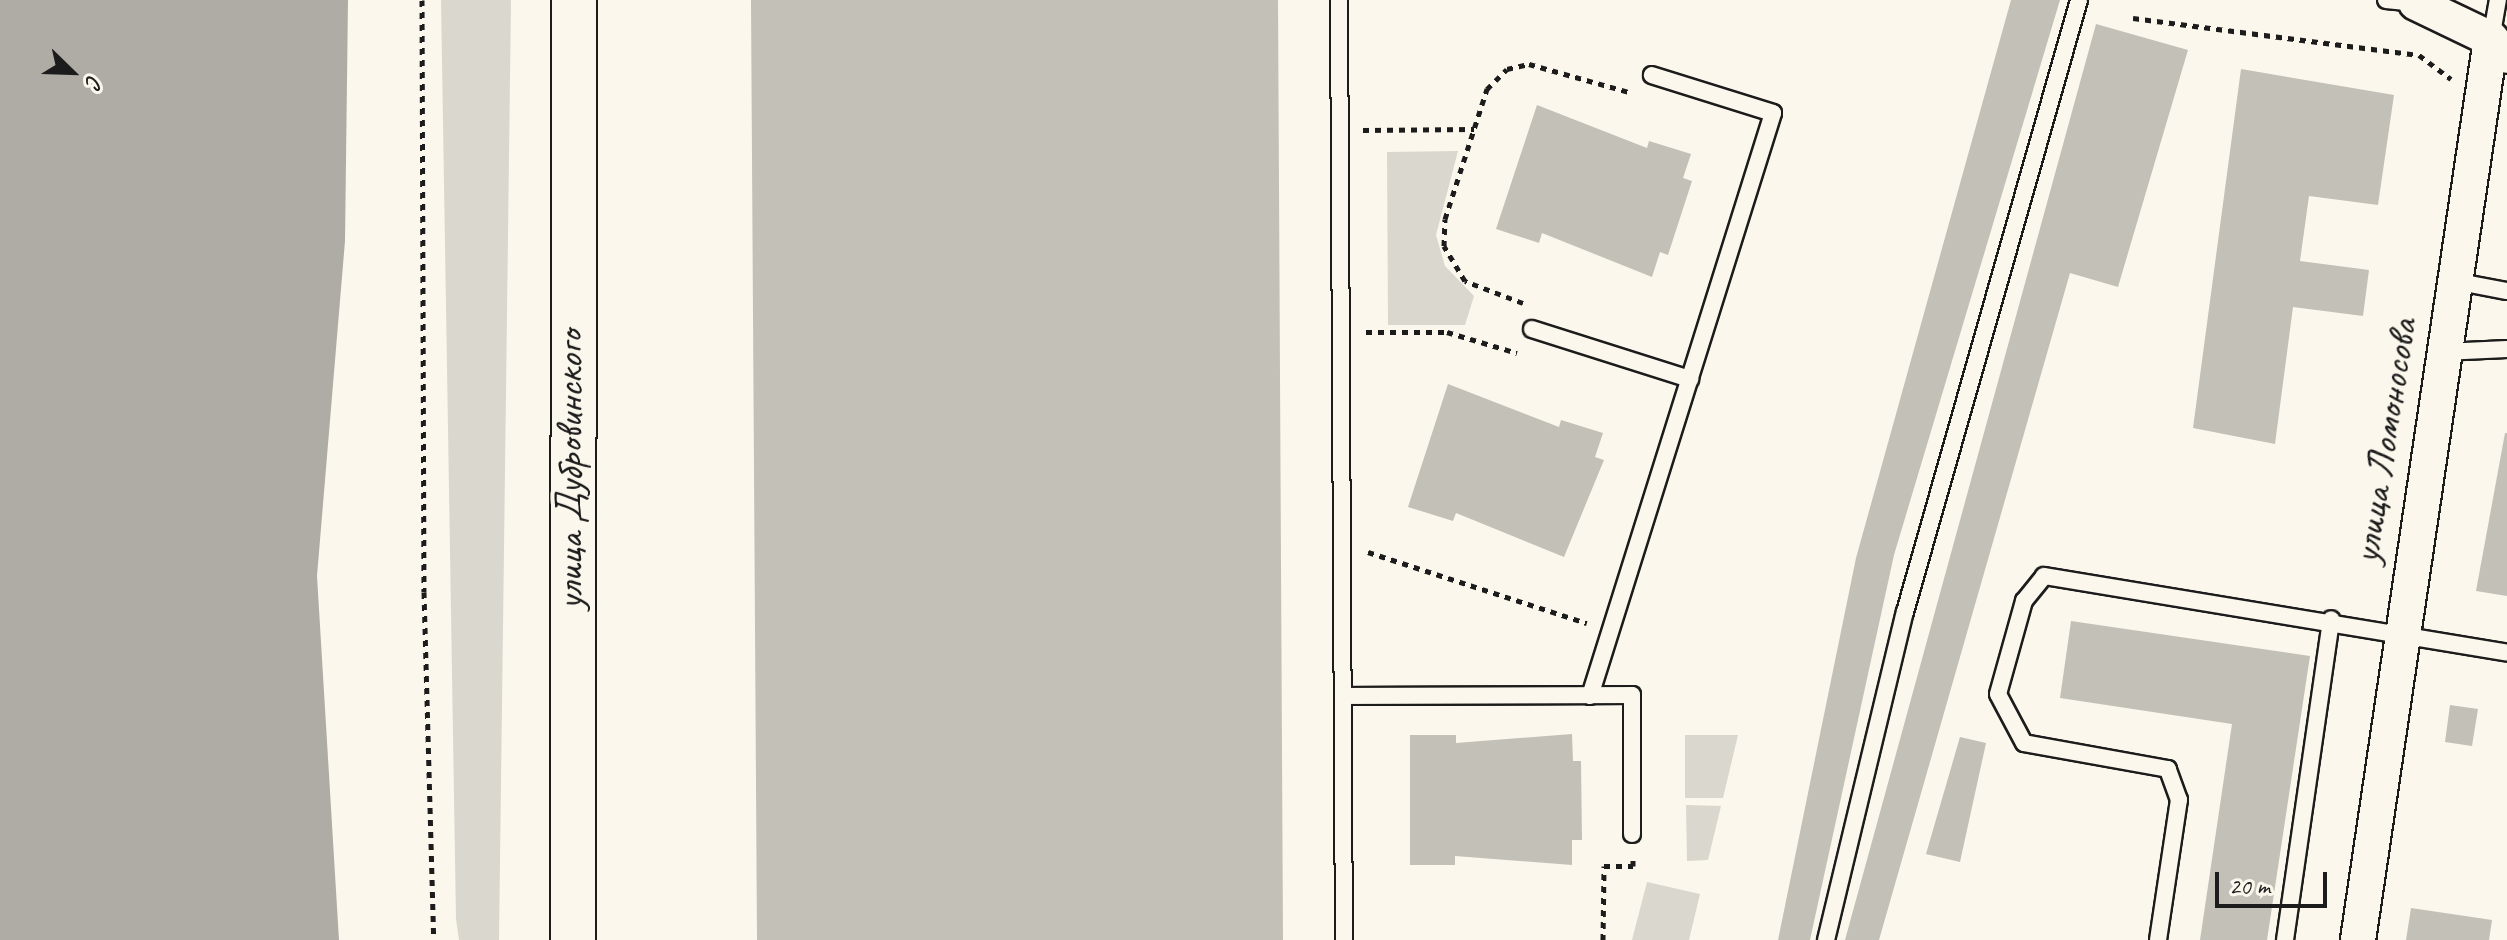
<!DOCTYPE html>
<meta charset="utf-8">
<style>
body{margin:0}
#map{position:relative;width:2507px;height:940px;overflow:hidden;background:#fbf7ec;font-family:Caveat,sans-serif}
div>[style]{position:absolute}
.green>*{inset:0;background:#dad7ce}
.water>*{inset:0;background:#afaca5}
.building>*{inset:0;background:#c3c0b8}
.path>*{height:5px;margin-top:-2.5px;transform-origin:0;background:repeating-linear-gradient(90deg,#1c1c1c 0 6px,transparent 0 12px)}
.roads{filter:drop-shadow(2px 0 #1c1c1c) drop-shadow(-2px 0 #1c1c1c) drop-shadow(0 2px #1c1c1c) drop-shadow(0 -2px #1c1c1c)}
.service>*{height:16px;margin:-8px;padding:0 8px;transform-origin:8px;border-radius:8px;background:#fbf7ec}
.minor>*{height:34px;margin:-17px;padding:0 17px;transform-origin:17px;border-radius:17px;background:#fbf7ec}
.secondary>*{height:44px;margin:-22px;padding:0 22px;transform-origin:22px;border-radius:22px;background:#fbf7ec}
span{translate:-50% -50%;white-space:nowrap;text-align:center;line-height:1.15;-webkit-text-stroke:8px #fbf7ec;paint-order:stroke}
.street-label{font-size:40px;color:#1c1c1c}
.north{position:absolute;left:32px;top:32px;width:80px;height:80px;-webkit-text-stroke:6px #fbf7ec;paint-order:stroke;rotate:113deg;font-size:22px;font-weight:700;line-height:32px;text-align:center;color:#1c1c1c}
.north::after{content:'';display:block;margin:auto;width:28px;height:36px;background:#1c1c1c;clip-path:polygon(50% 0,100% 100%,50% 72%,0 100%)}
.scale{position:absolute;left:2215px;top:872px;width:112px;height:36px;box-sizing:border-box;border:4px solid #1c1c1c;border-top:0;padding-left:10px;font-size:24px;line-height:28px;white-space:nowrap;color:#1c1c1c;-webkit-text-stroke:6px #fbf7ec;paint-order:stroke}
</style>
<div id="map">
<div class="green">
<i style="clip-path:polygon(441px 0,511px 0,499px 940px,459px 940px,456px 919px)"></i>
<i style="clip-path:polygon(1458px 151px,1436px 235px,1445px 266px,1474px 296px,1465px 325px,1388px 325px,1387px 152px)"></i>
<i style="clip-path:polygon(1685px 735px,1738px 735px,1723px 798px,1685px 798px)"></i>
<i style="clip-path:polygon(1686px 805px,1721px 806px,1708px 860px,1687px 861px)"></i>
<i style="clip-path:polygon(1647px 882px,1700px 894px,1689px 940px,1632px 940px)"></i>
</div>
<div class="water">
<i style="clip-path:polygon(0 0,348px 0,345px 241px,317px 576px,339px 940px,0 940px)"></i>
</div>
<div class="building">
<i style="clip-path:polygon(751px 0,1278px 0,1283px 940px,757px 940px)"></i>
<i style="clip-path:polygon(2011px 0,2060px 0,1894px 555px,1810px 940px,1778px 940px,1856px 558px)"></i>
<i style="clip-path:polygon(2096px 24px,2188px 50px,2118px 287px,2070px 273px,1879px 940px,1845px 940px)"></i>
<i style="clip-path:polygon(2241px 69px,2394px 95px,2378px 205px,2309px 196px,2300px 261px,2369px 270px,2363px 316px,2293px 307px,2275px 444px,2193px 428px)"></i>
<i style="clip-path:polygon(1537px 105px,1647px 148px,1649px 141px,1691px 154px,1683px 178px,1692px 181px,1668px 255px,1660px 252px,1652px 277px,1542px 233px,1539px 243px,1496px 229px)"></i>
<i style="clip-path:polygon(1448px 384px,1559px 427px,1561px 420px,1603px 433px,1595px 457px,1604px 460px,1564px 557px,1456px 513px,1453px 521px,1408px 507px)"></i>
<i style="clip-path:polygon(2505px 433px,2507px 433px,2507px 596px,2476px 591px)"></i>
<i style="clip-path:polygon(2071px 621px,2310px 656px,2267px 940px,2200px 940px,2232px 724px,2060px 698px)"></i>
<i style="clip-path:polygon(2450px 705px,2478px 709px,2472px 746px,2445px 742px)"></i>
<i style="clip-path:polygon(1572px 734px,1573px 761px,1581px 761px,1582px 840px,1572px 840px,1572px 865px,1455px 856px,1455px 865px,1410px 865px,1410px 735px,1456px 735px,1456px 743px)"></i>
<i style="clip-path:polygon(1960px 737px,1986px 743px,1960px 862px,1926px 854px)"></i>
<i style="clip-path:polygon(2411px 908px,2492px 920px,2489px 940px,2406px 940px)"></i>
</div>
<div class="path">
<i style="left:422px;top:0;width:592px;rotate:89.81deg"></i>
<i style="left:424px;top:592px;width:348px;rotate:88.4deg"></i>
<i style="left:2133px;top:18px;width:288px;rotate:7.4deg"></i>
<i style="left:2419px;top:55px;width:40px;rotate:37deg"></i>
<i style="left:1363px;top:130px;width:111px;rotate:-0.5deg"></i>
<i style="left:1523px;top:303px;width:62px;rotate:-159.2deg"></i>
<i style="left:1465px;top:281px;width:41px;rotate:-121deg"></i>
<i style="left:1444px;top:246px;width:27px;rotate:-88deg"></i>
<i style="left:1445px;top:219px;width:137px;rotate:-72.1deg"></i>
<i style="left:1487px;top:89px;width:28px;rotate:-45deg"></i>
<i style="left:1507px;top:69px;width:23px;rotate:-13deg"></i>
<i style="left:1529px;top:64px;width:107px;rotate:15.7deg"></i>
<i style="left:1366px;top:332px;width:81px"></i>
<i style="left:1447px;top:332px;width:73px;rotate:16.7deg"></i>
<i style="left:1368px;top:552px;width:230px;rotate:18deg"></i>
<i style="left:1603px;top:940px;width:74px;rotate:-89.2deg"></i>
<i style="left:1604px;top:866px;width:29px"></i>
<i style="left:1633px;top:866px;width:7px;rotate:-90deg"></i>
</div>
<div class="roads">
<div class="service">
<i style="left:1339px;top:0;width:940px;rotate:89.7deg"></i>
<i style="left:2386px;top:0;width:30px;rotate:6deg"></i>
<i style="left:2491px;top:39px;width:40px;rotate:-80deg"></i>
<i style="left:2454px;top:281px;width:54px;rotate:10.7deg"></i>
<i style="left:1532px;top:329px;width:166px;rotate:17.6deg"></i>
<i style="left:2443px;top:352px;width:64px;rotate:-2.7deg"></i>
<i style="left:1343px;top:696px;width:289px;rotate:-0.2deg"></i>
<i style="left:1632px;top:695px;width:139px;rotate:90deg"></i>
<i style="left:1590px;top:696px;width:611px;rotate:-72.57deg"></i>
<i style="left:1773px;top:113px;width:127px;rotate:-162.6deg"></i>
<i style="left:1826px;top:940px;width:337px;rotate:-76.5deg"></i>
<i style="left:1905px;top:612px;width:636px;rotate:-74.13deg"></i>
<i style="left:2158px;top:940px;width:142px;rotate:-81.5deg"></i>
<i style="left:2179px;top:800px;width:33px;rotate:-110deg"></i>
<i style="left:2168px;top:769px;width:146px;rotate:-169.8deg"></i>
<i style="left:2024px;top:743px;width:55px;rotate:-118deg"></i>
<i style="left:1998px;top:694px;width:97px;rotate:-74.4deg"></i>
<i style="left:2024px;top:601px;width:32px;rotate:-51deg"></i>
<i style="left:2044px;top:576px;width:469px;rotate:9.4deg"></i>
<i style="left:2285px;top:940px;width:324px;rotate:-81.8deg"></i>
</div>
<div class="minor">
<i style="left:2416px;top:3px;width:83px;rotate:25.6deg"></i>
<i style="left:2491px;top:39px;width:23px;rotate:47deg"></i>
<i style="left:2358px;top:940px;width:911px;rotate:-81.6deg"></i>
</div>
<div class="secondary">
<i style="left:573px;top:940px;width:940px;rotate:-89.94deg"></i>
</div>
</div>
<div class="street-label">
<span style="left:2384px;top:441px;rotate:-81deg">улица Ломоносова</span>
<span style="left:569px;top:470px;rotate:-90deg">улица Дубровинского</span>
</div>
<div class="north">С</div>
<div class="scale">20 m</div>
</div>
